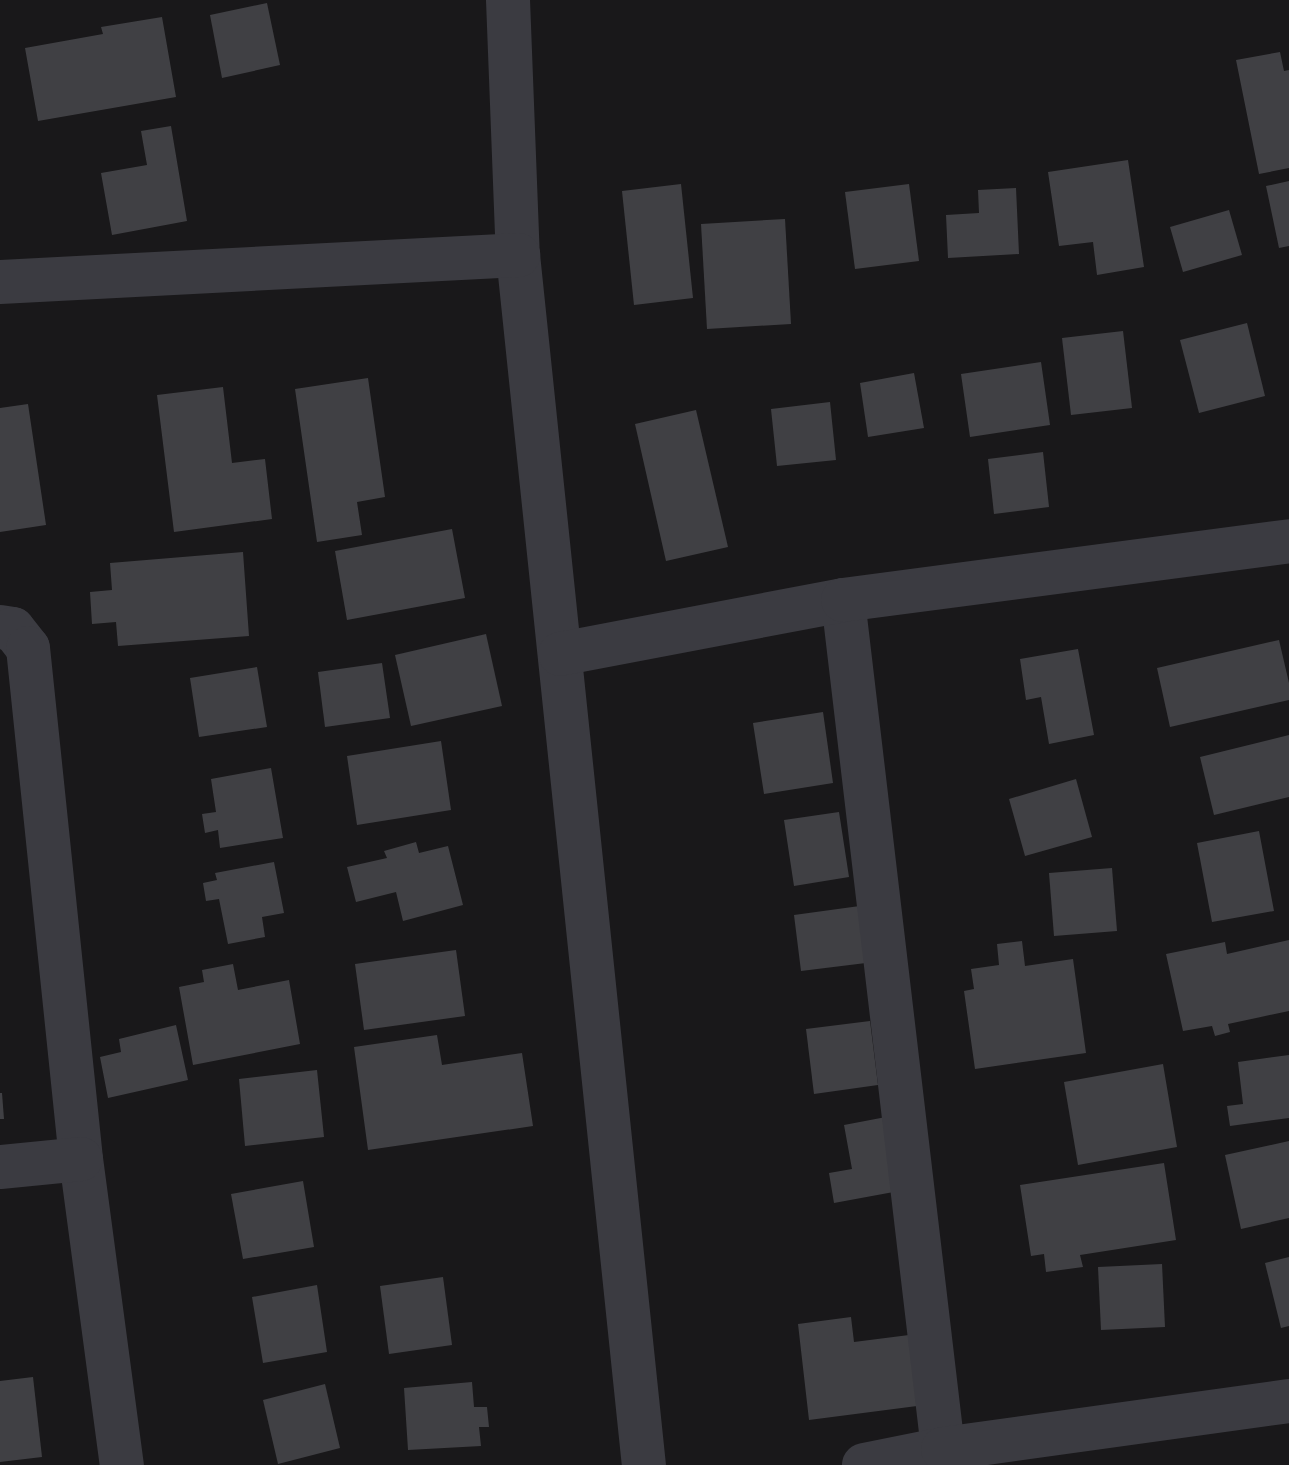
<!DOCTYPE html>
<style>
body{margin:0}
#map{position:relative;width:1289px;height:1465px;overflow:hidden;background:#19181a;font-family:"Noto Sans",sans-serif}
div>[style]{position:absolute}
.building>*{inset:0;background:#404044}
.minor>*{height:44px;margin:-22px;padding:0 22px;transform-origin:22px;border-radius:22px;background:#3b3b41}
span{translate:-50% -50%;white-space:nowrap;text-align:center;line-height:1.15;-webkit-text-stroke:6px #141315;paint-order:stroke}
</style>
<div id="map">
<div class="building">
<i style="clip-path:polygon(267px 3px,280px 65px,222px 78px,210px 15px)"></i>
<i style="clip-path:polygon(162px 17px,176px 97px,38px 121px,25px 48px,103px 34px,101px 27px)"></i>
<i style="clip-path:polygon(1280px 52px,1284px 71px,1289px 70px,1289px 168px,1259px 174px,1236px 60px)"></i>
<i style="clip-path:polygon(171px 126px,187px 221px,112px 235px,101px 173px,147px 165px,141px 131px)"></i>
<i style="clip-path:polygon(1128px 160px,1144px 267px,1097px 275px,1093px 242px,1059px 246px,1048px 172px)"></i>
<i style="clip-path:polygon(1289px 181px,1289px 246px,1279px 248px,1266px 186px)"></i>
<i style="clip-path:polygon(681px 184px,693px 298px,634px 305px,622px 191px)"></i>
<i style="clip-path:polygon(909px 184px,919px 261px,855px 269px,845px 192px)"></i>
<i style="clip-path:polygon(1016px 188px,1019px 254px,948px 258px,946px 215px,979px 213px,978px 190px)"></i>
<i style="clip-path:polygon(1229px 210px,1242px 255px,1183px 272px,1170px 227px)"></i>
<i style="clip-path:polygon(785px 219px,791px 324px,707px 329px,701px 224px)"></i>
<i style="clip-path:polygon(1247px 323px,1265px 396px,1199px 413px,1180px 340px)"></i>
<i style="clip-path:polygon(1123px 331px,1132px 408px,1071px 415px,1062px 338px)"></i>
<i style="clip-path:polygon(1041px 362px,1050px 425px,970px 437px,961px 374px)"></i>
<i style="clip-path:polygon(914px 373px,924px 428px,868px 437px,860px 383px)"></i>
<i style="clip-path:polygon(368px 378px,385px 497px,357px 502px,362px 535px,317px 542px,295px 389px)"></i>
<i style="clip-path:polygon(223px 387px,232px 463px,265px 459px,272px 519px,174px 532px,157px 395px)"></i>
<i style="clip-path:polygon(830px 402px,836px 460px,777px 466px,771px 409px)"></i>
<i style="clip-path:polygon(28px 404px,46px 525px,0 532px,0 408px)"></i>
<i style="clip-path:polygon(696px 410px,728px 547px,666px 561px,635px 424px)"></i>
<i style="clip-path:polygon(1043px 452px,1049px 507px,994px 514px,988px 459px)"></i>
<i style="clip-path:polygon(452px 529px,465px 598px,347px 620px,335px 551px)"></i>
<i style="clip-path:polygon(243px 552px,249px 636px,118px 646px,116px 622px,92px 624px,90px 592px,112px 590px,110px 563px)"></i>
<i style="clip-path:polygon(486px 634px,502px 706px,411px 726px,395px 655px)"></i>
<i style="clip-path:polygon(1279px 640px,1289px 683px,1289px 700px,1170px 727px,1157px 668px)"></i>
<i style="clip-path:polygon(1078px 649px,1094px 735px,1049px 744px,1041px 697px,1026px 700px,1020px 659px)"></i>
<i style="clip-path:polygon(382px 663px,390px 718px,325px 727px,318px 672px)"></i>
<i style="clip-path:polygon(257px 667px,267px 727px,199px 737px,190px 678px)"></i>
<i style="clip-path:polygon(823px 712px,833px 783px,764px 794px,753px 723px)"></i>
<i style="clip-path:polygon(1289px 735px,1289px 797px,1214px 815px,1200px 757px)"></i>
<i style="clip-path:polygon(441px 741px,451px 810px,357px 825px,347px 756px)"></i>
<i style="clip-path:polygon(271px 768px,283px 838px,220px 848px,218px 830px,205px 833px,202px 814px,216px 812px,211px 779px)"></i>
<i style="clip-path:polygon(1076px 779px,1092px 837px,1025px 856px,1009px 799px)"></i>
<i style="clip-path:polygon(839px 812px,849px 877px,794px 886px,784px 820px)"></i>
<i style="clip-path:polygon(1259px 831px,1274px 911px,1212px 922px,1197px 843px)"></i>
<i style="clip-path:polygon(416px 842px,419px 853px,448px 846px,463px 905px,403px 921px,396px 892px,356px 902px,347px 867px,387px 858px,384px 851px)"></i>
<i style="clip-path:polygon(274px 862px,284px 913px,262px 917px,265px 937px,228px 944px,219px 899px,206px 901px,203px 883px,217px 880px,215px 873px)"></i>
<i style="clip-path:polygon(1112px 868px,1117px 931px,1054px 936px,1049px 873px)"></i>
<i style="clip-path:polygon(867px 905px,874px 962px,801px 971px,794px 915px)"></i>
<i style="clip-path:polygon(1289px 940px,1289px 1011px,1228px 1024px,1230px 1032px,1215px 1036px,1212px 1026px,1183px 1031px,1166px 954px,1225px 942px,1227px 954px)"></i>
<i style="clip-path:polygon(1022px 941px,1025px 966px,1073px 959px,1086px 1053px,975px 1069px,964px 991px,974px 989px,971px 969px,999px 965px,997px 944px)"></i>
<i style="clip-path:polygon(456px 950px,465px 1016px,364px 1030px,355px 964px)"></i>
<i style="clip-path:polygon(233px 964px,238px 990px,289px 980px,300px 1044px,193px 1065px,179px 987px,204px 982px,202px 970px)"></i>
<i style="clip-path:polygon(870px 1021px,878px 1085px,814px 1094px,806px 1029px)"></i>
<i style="clip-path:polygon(176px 1025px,188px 1080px,108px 1098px,100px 1057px,121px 1052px,119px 1039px)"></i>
<i style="clip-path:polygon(437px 1035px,442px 1065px,522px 1053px,533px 1126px,368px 1150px,354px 1047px)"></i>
<i style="clip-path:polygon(1289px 1055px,1289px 1118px,1230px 1126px,1227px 1106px,1243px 1104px,1238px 1062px)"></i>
<i style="clip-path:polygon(1163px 1064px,1177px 1147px,1078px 1165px,1064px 1082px)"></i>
<i style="clip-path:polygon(317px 1070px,324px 1137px,245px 1146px,239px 1079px)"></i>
<i style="clip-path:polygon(0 1093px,2px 1093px,4px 1119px,0 1119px)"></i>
<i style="clip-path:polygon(886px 1117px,899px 1191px,834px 1203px,829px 1173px,852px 1169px,844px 1125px)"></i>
<i style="clip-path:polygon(1289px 1141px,1289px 1218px,1241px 1229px,1225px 1155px)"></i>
<i style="clip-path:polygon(1164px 1163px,1176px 1240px,1080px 1255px,1083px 1267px,1046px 1272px,1044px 1254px,1031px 1256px,1020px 1185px)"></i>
<i style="clip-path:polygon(303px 1181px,314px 1247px,243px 1259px,231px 1194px)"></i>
<i style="clip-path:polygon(1289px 1257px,1289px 1326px,1281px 1328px,1265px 1263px)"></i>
<i style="clip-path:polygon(1162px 1264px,1165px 1327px,1101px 1330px,1098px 1267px)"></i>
<i style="clip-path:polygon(443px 1277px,452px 1345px,389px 1354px,380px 1286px)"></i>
<i style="clip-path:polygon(317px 1285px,327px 1352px,263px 1363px,252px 1297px)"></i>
<i style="clip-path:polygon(851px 1317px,854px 1342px,909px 1335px,917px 1406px,809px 1420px,798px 1324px)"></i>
<i style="clip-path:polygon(33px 1377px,42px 1457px,0 1462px,0 1381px)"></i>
<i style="clip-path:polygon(472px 1382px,474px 1407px,487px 1407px,489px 1427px,479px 1427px,481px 1446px,408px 1450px,404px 1388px)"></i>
<i style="clip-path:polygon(325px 1384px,340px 1448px,278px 1464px,263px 1400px)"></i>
</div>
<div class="minor">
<i style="left:508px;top:0;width:255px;rotate:87.8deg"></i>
<i style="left:518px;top:255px;width:1217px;rotate:84.06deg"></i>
<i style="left:0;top:282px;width:519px;rotate:-2.98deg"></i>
<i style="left:843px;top:600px;width:855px;rotate:83.28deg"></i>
<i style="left:0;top:627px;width:13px;rotate:9deg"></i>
<i style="left:13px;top:629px;width:24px;rotate:52deg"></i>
<i style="left:28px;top:648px;width:514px;rotate:84.08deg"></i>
<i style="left:81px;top:1159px;width:309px;rotate:82.4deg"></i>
<i style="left:560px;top:654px;width:288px;rotate:-10.8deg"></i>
<i style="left:843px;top:600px;width:450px;rotate:-7.5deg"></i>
<i style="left:0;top:1167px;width:81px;rotate:-5.6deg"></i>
<i style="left:864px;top:1465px;width:81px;rotate:-11.4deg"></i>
<i style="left:943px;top:1449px;width:349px;rotate:-7.9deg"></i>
</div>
</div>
